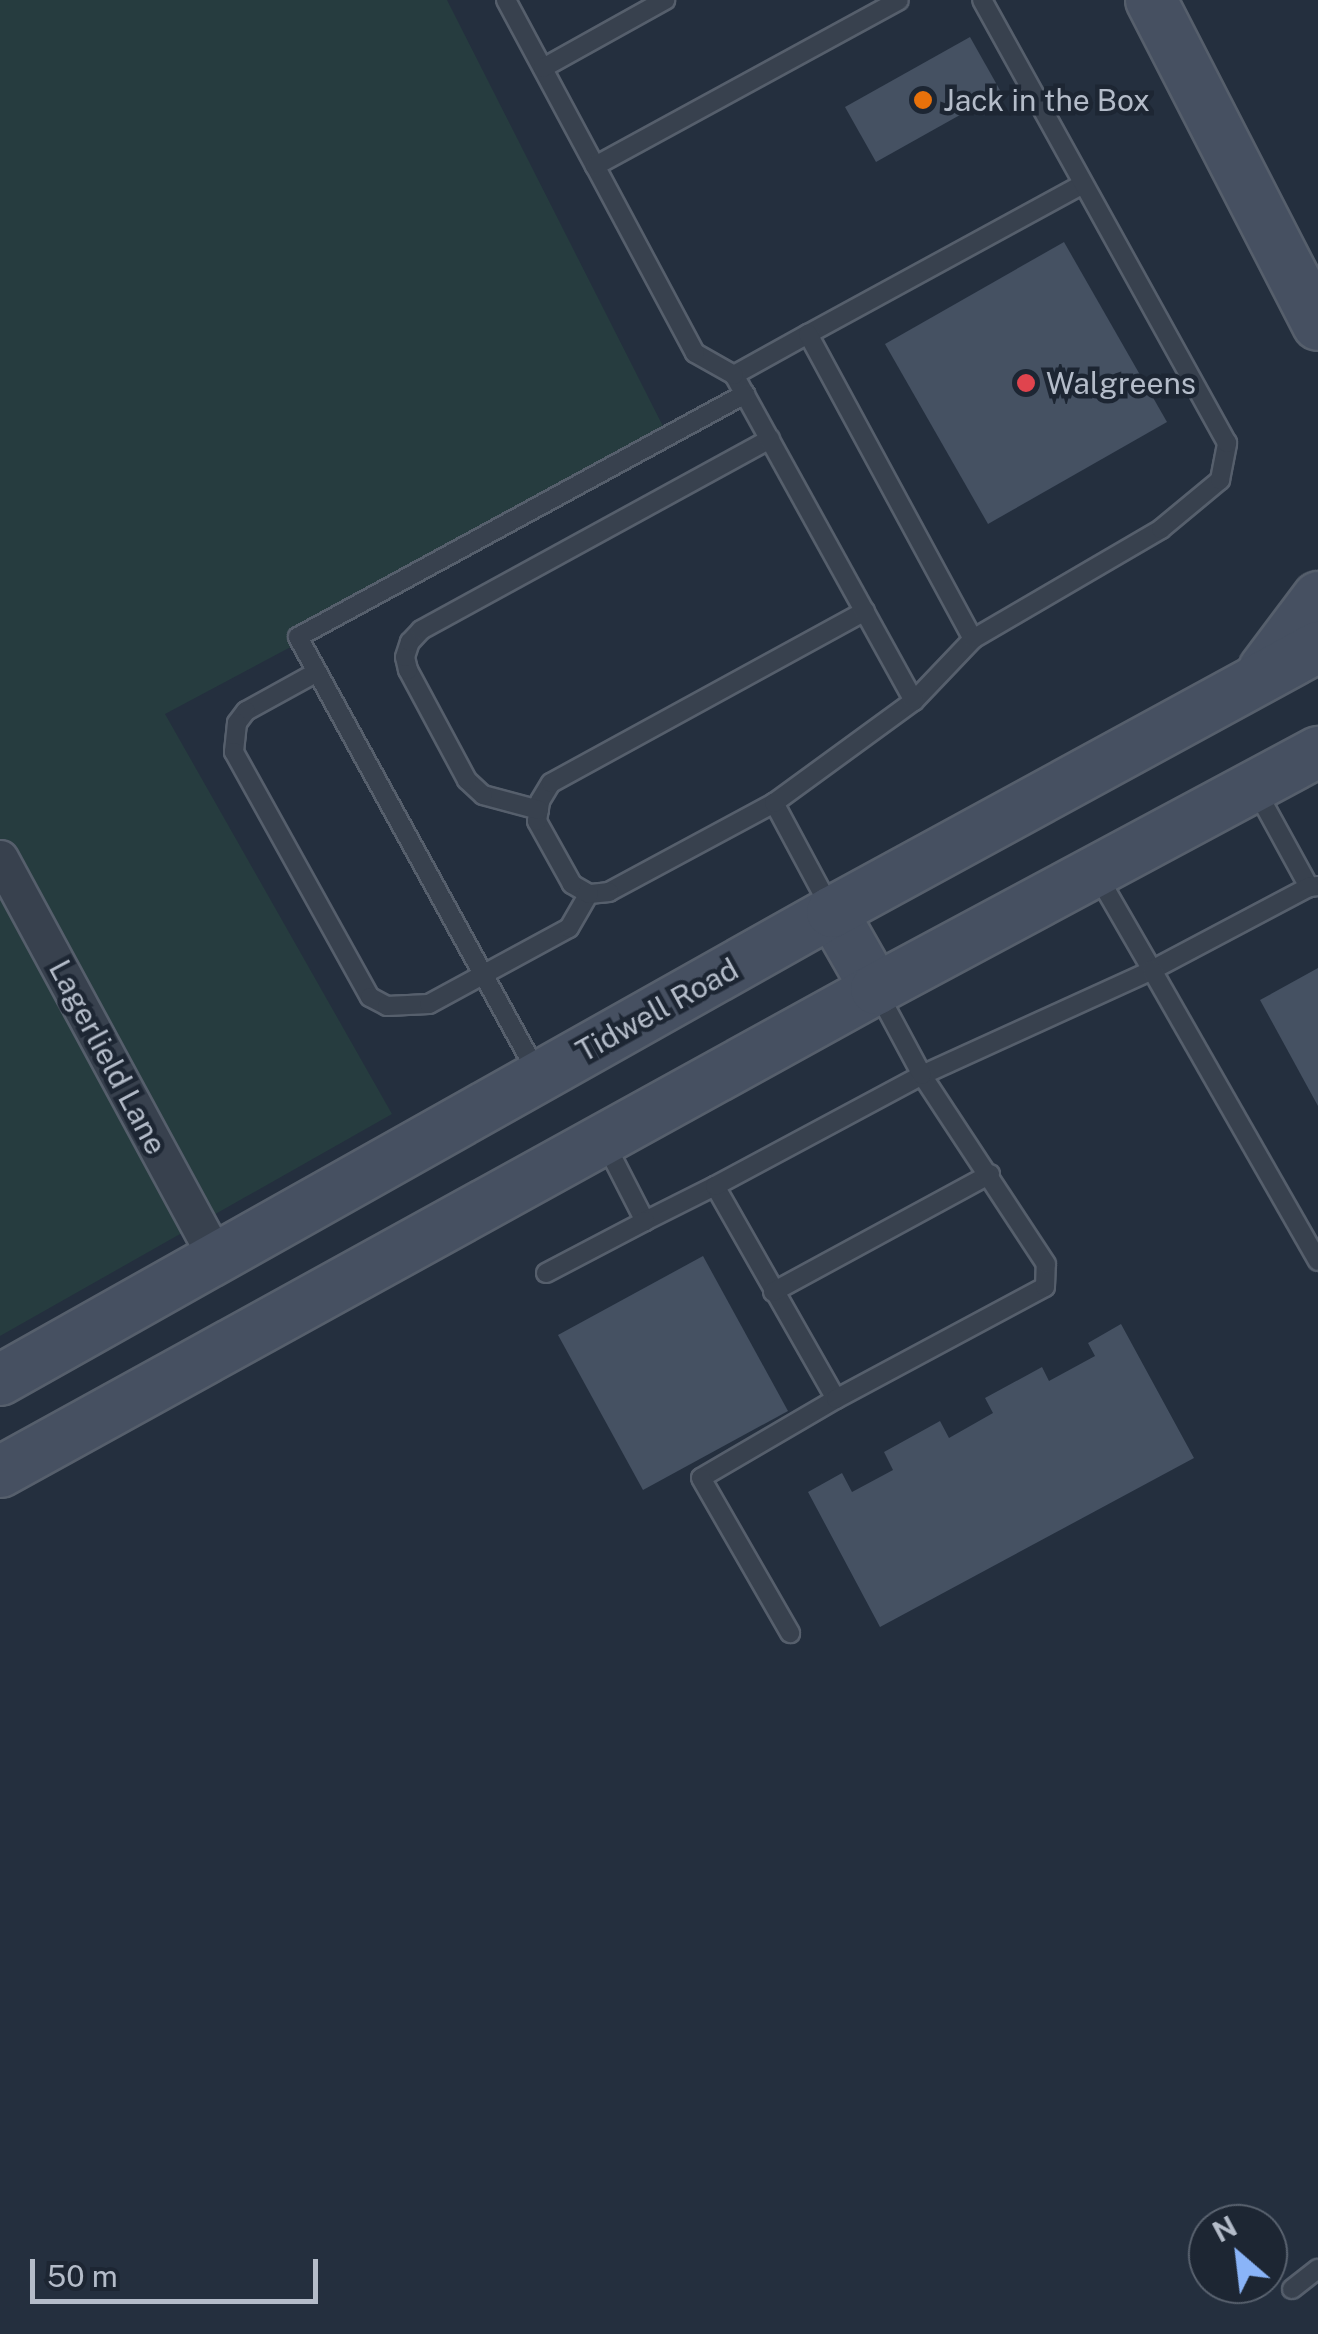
<!DOCTYPE html>
<style>
body{margin:0}
#map{position:relative;width:1318px;height:2334px;overflow:hidden;background:#242f3e;font-family:"Public Sans",sans-serif}
div>[style]{position:absolute}
.green>*{inset:0;background:#263c3f}
.building>*{inset:0;background:#455162}
.roads{filter:drop-shadow(2px 0 #565f6c) drop-shadow(-2px 0 #565f6c) drop-shadow(0 2px #565f6c) drop-shadow(0 -2px #565f6c)}
.service>*{height:18px;margin:-9px;padding:0 9px;transform-origin:9px;border-radius:9px;background:#38414e}
.minor>*{height:35px;margin:-17.5px;padding:0 17.5px;transform-origin:17.5px;border-radius:17.5px;background:#38414e}
.secondary>*{height:50px;margin:-25px;padding:0 25px;transform-origin:25px;border-radius:25px;background:#465061}
.dots>*{width:28px;height:28px;translate:-50% -50%;box-sizing:border-box;border:5px solid #1d2633;border-radius:50%}
span{translate:-50% -50%;white-space:nowrap;text-align:center;line-height:1.15;-webkit-text-stroke:9px #1d2633;paint-order:stroke}
.poi-label{font-size:30px;color:#b4bcc9}
.left{translate:0 -50%;text-align:left}
.street-label{font-size:30px;color:#b4bcc9}
.north{position:absolute;left:1188px;top:2204px;width:100px;height:100px;box-sizing:border-box;background:#1d2633;border:2px solid #59626f;border-radius:50%;rotate:332deg;font-size:28px;font-weight:700;line-height:40px;text-align:center;color:#b4bcc9}
.north::after{content:'';display:block;margin:auto;width:35px;height:45px;background:#8ab4f8;clip-path:polygon(50% 0,100% 100%,50% 72%,0 100%)}
.scale{position:absolute;left:30px;top:2259px;width:288px;height:45px;box-sizing:border-box;border:5px solid #b4bcc9;border-top:0;padding-left:12px;font-size:30px;line-height:35px;white-space:nowrap;color:#b4bcc9;-webkit-text-stroke:8px #1d2633;paint-order:stroke}
</style>
<div id="map">
<div class="green">
<i style="clip-path:polygon(0 0,447px 0,672px 444px,165px 714px,392px 1114px,0 1336px)"></i>
</div>
<div class="building">
<i style="clip-path:polygon(970px 37px,1001px 92px,876px 162px,845px 107px)"></i>
<i style="clip-path:polygon(1064px 242px,1167px 422px,988px 524px,885px 344px)"></i>
<i style="clip-path:polygon(1318px 968px,1318px 1106px,1260px 1000px)"></i>
<i style="clip-path:polygon(703px 1256px,788px 1411px,643px 1490px,558px 1335px)"></i>
<i style="clip-path:polygon(1121px 1324px,1194px 1458px,880px 1627px,808px 1492px,842px 1473px,852px 1492px,893px 1470px,884px 1452px,940px 1421px,949px 1438px,993px 1413px,985px 1398px,1042px 1367px,1049px 1381px,1095px 1356px,1088px 1343px)"></i>
</div>
<div class="roads">
<div class="service">
<i style="left:506px;top:0;width:188px;rotate:61.8deg"></i>
<i style="left:543px;top:68px;width:140px;rotate:-29.1deg"></i>
<i style="left:808px;top:334px;width:313px;rotate:-28.6deg"></i>
<i style="left:734px;top:375px;width:85px;rotate:-29deg"></i>
<i style="left:808px;top:334px;width:347px;rotate:61.6deg"></i>
<i style="left:317px;top:672px;width:81px;rotate:151.2deg"></i>
<i style="left:246px;top:711px;width:15px;rotate:127deg"></i>
<i style="left:237px;top:723px;width:29px;rotate:96deg"></i>
<i style="left:234px;top:752px;width:280px;rotate:61deg"></i>
<i style="left:370px;top:997px;width:19px;rotate:28deg"></i>
<i style="left:387px;top:1006px;width:42px;rotate:-2.7deg"></i>
<i style="left:429px;top:1004px;width:159px;rotate:-28.5deg"></i>
<i style="left:569px;top:928px;width:39px;rotate:-60deg"></i>
<i style="left:914px;top:701px;width:86px;rotate:-46.4deg"></i>
<i style="left:973px;top:639px;width:218px;rotate:-30.3deg"></i>
<i style="left:1161px;top:529px;width:77px;rotate:-39.7deg"></i>
<i style="left:1220px;top:480px;width:38px;rotate:-79deg"></i>
<i style="left:1227px;top:443px;width:506px;rotate:-118.94deg"></i>
<i style="left:1256px;top:790px;width:111px;rotate:61.3deg"></i>
<i style="left:1309px;top:887px;width:9px;rotate:-6deg"></i>
<i style="left:774px;top:803px;width:187px;rotate:151.7deg"></i>
<i style="left:609px;top:892px;width:20px;rotate:174deg"></i>
<i style="left:589px;top:894px;width:20px;rotate:-150deg"></i>
<i style="left:572px;top:884px;width:72px;rotate:-119.1deg"></i>
<i style="left:537px;top:821px;width:20px;rotate:-81deg"></i>
<i style="left:540px;top:801px;width:21px;rotate:-59deg"></i>
<i style="left:551px;top:783px;width:358px;rotate:-28.7deg"></i>
<i style="left:539px;top:810px;width:58px;rotate:-165deg"></i>
<i style="left:483px;top:795px;width:22px;rotate:-137deg"></i>
<i style="left:467px;top:780px;width:125px;rotate:-118.2deg"></i>
<i style="left:408px;top:670px;width:13px;rotate:-103deg"></i>
<i style="left:405px;top:657px;width:16px;rotate:-72deg"></i>
<i style="left:410px;top:642px;width:16px;rotate:-47deg"></i>
<i style="left:421px;top:630px;width:398px;rotate:-28.7deg"></i>
<i style="left:1096px;top:873px;width:112px;rotate:60deg"></i>
<i style="left:1152px;top:970px;width:178px;rotate:-27.9deg"></i>
<i style="left:832px;top:911px;width:123px;rotate:-118.2deg"></i>
<i style="left:774px;top:803px;width:173px;rotate:-36.1deg"></i>
<i style="left:914px;top:701px;width:372px;rotate:-118.9deg"></i>
<i style="left:734px;top:375px;width:45px;rotate:-150.6deg"></i>
<i style="left:695px;top:353px;width:212px;rotate:-118.1deg"></i>
<i style="left:595px;top:166px;width:346px;rotate:-28.6deg"></i>
<i style="left:539px;top:1076px;width:501px;rotate:-118.77deg"></i>
<i style="left:298px;top:637px;width:509px;rotate:-28.53deg"></i>
<i style="left:605px;top:1143px;width:88px;rotate:62.9deg"></i>
<i style="left:645px;top:1221px;width:78px;rotate:-26.6deg"></i>
<i style="left:715px;top:1186px;width:245px;rotate:60.4deg"></i>
<i style="left:836px;top:1399px;width:156px;rotate:149.7deg"></i>
<i style="left:701px;top:1478px;width:179px;rotate:60.1deg"></i>
<i style="left:715px;top:1186px;width:235px;rotate:-28.2deg"></i>
<i style="left:922px;top:1075px;width:253px;rotate:-24.5deg"></i>
<i style="left:1152px;top:970px;width:335px;rotate:60.3deg"></i>
<i style="left:546px;top:1273px;width:112px;rotate:-27.7deg"></i>
<i style="left:773px;top:1292px;width:247px;rotate:-28.5deg"></i>
<i style="left:836px;top:1399px;width:237px;rotate:-28.2deg"></i>
<i style="left:1045px;top:1287px;width:23px;rotate:-88deg"></i>
<i style="left:1046px;top:1264px;width:226px;rotate:-123.3deg"></i>
<i style="left:922px;top:1075px;width:93px;rotate:-118.2deg"></i>
<i style="left:1292px;top:2289px;width:33px;rotate:-38deg"></i>
</div>
<div class="minor">
<i style="left:0;top:858px;width:454px;rotate:61.6deg"></i>
</div>
<div class="secondary">
<i style="left:1151px;top:0;width:365px;rotate:62.8deg"></i>
<i style="left:1264px;top:669px;width:90px;rotate:-53.1deg"></i>
<i style="left:832px;top:912px;width:89px;rotate:60.3deg"></i>
<i style="left:0;top:1380px;width:955px;rotate:-29.36deg"></i>
<i style="left:832px;top:912px;width:554px;rotate:-28.6deg"></i>
<i style="left:0;top:1472px;width:1000px;rotate:-28.87deg"></i>
<i style="left:876px;top:989px;width:502px;rotate:-28.2deg"></i>
</div>
</div>
<div class="dots">
<i style="left:923px;top:100px;background:#e8710a"></i>
<i style="left:1026px;top:383px;background:#e0444e"></i>
</div>
<div class="poi-label">
<span class="left" style="left:943px;top:100px">Jack in the Box</span>
<span class="left" style="left:1046px;top:383px">Walgreens</span>
</div>
<div class="street-label">
<span style="left:657px;top:1010px;rotate:-29deg">Tidwell Road</span>
<span style="left:108px;top:1057px;rotate:62deg">Lagerlield Lane</span>
</div>
<div class="north">N</div>
<div class="scale">50 m</div>
</div>
